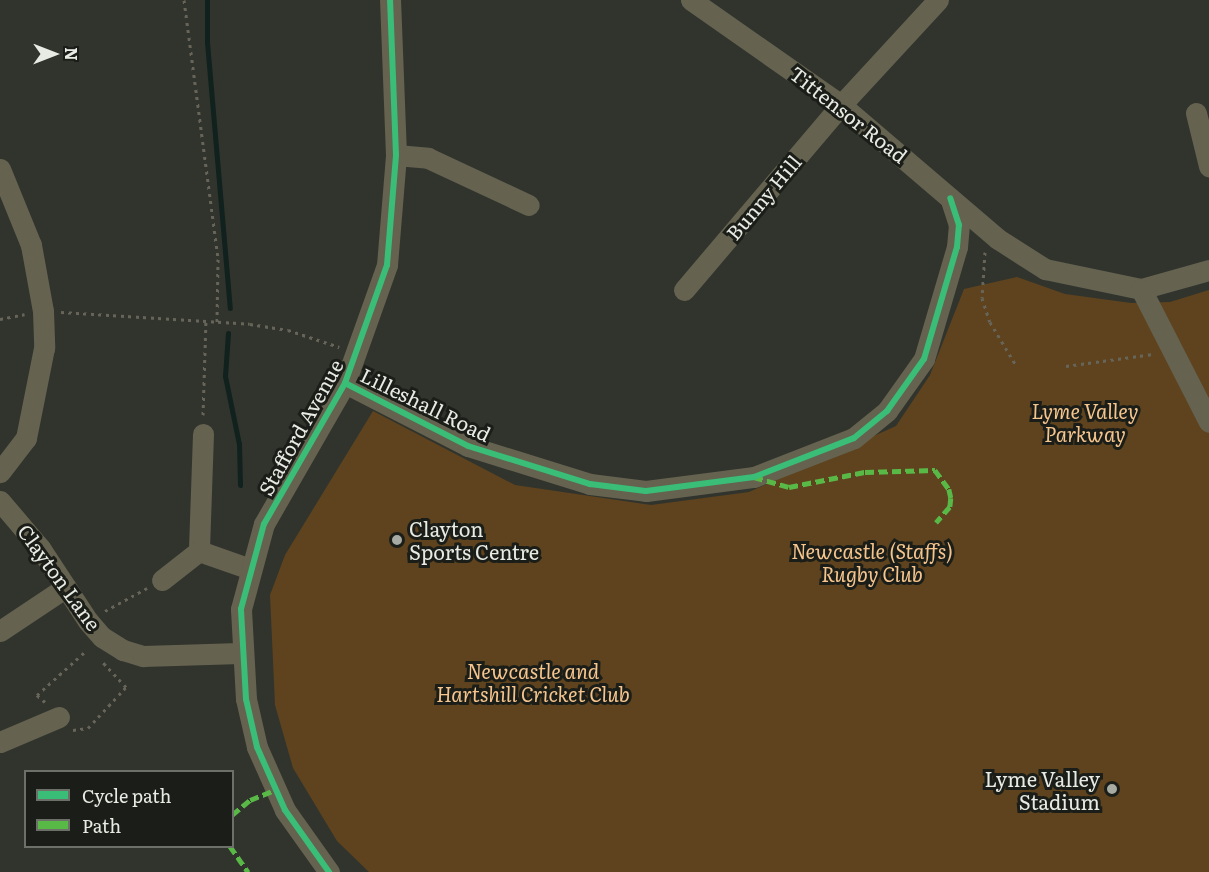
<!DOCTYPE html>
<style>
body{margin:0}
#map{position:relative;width:1209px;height:872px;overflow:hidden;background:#31342d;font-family:Literata,serif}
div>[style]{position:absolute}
.green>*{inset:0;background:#5e431e}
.stream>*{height:5px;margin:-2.5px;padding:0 2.5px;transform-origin:2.5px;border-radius:2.5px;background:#11211e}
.path>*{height:3px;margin-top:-1.5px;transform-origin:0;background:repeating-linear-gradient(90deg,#676559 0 3px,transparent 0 7.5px)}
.minor>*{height:21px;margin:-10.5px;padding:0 10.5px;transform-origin:10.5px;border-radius:10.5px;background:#656250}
.quiet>*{height:4.5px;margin-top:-2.25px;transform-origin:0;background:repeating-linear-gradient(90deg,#58b947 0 9px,transparent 0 13.5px)}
.cycleway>*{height:6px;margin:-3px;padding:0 3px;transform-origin:3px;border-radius:3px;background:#3abd76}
.dots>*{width:16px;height:16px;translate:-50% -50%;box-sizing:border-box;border:3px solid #1b1e18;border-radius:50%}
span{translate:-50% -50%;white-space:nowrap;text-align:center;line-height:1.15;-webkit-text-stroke:6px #1b1e18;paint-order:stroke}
.street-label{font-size:20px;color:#e8ebe3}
.park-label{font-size:20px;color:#f6c58d;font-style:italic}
.poi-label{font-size:20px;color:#e8ebe3}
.left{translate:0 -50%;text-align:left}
.right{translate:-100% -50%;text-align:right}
.legend{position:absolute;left:24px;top:770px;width:210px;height:78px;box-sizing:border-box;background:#1b1e18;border:2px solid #6d7069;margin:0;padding:8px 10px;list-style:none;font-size:18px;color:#e8ebe3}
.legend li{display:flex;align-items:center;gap:12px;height:30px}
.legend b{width:30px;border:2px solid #6d7069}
.north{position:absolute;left:24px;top:24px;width:60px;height:60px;-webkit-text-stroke:4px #1b1e18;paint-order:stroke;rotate:90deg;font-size:16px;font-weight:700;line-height:24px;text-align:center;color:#e8ebe3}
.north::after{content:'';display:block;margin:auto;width:21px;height:27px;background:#e8ebe3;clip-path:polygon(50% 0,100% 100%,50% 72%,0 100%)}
</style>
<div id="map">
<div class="green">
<i style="clip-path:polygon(1017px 277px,1065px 294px,1131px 303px,1170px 302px,1209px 290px,1209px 872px,369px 872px,337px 841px,293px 768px,275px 705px,270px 595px,285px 555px,373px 411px,515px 485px,651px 505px,749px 492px,896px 426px,930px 375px,964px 289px)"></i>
</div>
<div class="stream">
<i style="left:207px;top:0;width:42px;rotate:90deg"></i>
<i style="left:207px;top:42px;width:267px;rotate:85.1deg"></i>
<i style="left:228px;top:333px;width:43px;rotate:94deg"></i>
<i style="left:225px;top:376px;width:69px;rotate:78.4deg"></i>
<i style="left:239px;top:444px;width:41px;rotate:88.6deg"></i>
</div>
<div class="path">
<i style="left:184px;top:0;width:261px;rotate:82.5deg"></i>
<i style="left:218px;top:259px;width:63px;rotate:90.9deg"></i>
<i style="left:985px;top:252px;width:46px;rotate:93.7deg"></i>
<i style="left:982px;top:298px;width:25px;rotate:72deg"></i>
<i style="left:990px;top:322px;width:52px;rotate:59deg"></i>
<i style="left:61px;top:312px;width:189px;rotate:3.6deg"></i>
<i style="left:250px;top:324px;width:38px;rotate:9deg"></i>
<i style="left:288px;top:330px;width:54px;rotate:18.4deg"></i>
<i style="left:0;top:319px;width:25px;rotate:-11deg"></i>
<i style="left:1066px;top:366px;width:88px;rotate:-7.9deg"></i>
<i style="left:203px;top:415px;width:94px;rotate:-88.2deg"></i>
<i style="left:105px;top:611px;width:48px;rotate:-28.7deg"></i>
<i style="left:45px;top:702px;width:11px;rotate:-139deg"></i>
<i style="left:37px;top:695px;width:67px;rotate:-42deg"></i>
<i style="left:73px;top:730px;width:15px;rotate:-8deg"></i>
<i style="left:88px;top:728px;width:56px;rotate:-47.2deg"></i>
<i style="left:126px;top:687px;width:35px;rotate:-133deg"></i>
</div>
<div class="minor">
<i style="left:691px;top:0;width:183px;rotate:35deg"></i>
<i style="left:841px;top:105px;width:206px;rotate:40.5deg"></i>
<i style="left:998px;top:239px;width:56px;rotate:32.6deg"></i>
<i style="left:1045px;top:269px;width:98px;rotate:11.8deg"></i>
<i style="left:1141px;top:289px;width:71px;rotate:-15.6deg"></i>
<i style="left:1196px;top:113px;width:55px;rotate:76.2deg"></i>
<i style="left:396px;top:155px;width:32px;rotate:5deg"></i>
<i style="left:428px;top:158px;width:111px;rotate:25deg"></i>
<i style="left:0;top:169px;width:82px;rotate:67.8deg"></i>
<i style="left:31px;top:245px;width:67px;rotate:79.7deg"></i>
<i style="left:43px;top:311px;width:37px;rotate:88deg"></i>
<i style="left:44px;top:348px;width:92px;rotate:101.3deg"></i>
<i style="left:26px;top:438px;width:43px;rotate:127.4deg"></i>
<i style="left:1141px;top:289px;width:149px;rotate:62.9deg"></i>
<i style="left:684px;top:290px;width:243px;rotate:-49.7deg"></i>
<i style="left:841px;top:105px;width:143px;rotate:-47.3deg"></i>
<i style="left:345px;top:383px;width:138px;rotate:27.1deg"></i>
<i style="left:468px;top:446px;width:128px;rotate:17.3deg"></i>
<i style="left:590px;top:484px;width:56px;rotate:7.1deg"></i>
<i style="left:646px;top:491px;width:109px;rotate:-7.4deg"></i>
<i style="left:754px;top:477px;width:107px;rotate:-21.3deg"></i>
<i style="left:854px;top:438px;width:43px;rotate:-39.3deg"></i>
<i style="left:887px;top:411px;width:64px;rotate:-54.6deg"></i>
<i style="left:924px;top:359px;width:117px;rotate:-73.6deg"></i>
<i style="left:957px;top:247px;width:22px;rotate:-85deg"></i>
<i style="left:959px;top:225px;width:28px;rotate:-108deg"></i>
<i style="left:203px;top:434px;width:117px;rotate:92deg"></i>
<i style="left:199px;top:551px;width:54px;rotate:19.4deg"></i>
<i style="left:0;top:501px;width:62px;rotate:49.6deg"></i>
<i style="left:40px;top:548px;width:87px;rotate:56.7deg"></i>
<i style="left:88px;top:621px;width:21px;rotate:49deg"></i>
<i style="left:102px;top:637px;width:25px;rotate:32deg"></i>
<i style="left:123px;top:650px;width:21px;rotate:17deg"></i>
<i style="left:143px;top:656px;width:97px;rotate:-1.8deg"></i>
<i style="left:162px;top:580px;width:47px;rotate:-38.1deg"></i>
<i style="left:0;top:631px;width:79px;rotate:-33.7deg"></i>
<i style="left:0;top:742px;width:64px;rotate:-23deg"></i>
<i style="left:329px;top:872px;width:76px;rotate:-125.4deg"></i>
<i style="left:285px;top:810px;width:69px;rotate:-114deg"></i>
<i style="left:257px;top:747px;width:49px;rotate:-102.9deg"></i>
<i style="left:246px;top:699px;width:90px;rotate:-93.2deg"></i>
<i style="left:241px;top:609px;width:88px;rotate:-74.9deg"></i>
<i style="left:264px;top:524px;width:163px;rotate:-60.1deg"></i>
<i style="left:345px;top:383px;width:125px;rotate:-70.4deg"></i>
<i style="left:387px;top:265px;width:110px;rotate:-85.3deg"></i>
<i style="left:396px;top:155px;width:155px;rotate:-92.2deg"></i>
</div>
<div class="quiet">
<i style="left:754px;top:477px;width:36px;rotate:16deg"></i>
<i style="left:789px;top:487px;width:77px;rotate:-11.2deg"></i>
<i style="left:865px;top:472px;width:70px;rotate:-1.6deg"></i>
<i style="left:935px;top:470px;width:24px;rotate:54deg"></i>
<i style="left:949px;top:489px;width:9px;rotate:77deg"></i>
<i style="left:951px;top:498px;width:9px;rotate:96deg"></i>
<i style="left:950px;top:507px;width:21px;rotate:131deg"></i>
<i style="left:232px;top:815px;width:23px;rotate:-40deg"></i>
<i style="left:250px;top:800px;width:27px;rotate:-22deg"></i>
<i style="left:230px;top:846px;width:32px;rotate:55deg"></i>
</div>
<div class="cycleway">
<i style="left:345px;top:383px;width:138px;rotate:27.1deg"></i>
<i style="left:468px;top:446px;width:128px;rotate:17.3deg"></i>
<i style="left:590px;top:484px;width:56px;rotate:7.1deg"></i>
<i style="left:646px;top:491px;width:109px;rotate:-7.4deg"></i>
<i style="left:754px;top:477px;width:107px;rotate:-21.3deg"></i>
<i style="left:854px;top:438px;width:43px;rotate:-39.3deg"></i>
<i style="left:887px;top:411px;width:64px;rotate:-54.6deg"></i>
<i style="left:924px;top:359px;width:117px;rotate:-73.6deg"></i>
<i style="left:957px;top:247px;width:22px;rotate:-85deg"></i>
<i style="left:959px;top:225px;width:28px;rotate:-108deg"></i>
<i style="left:329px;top:872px;width:76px;rotate:-125.4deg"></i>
<i style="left:285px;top:810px;width:69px;rotate:-114deg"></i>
<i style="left:257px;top:747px;width:49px;rotate:-102.9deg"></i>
<i style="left:246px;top:699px;width:90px;rotate:-93.2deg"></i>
<i style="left:241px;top:609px;width:88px;rotate:-74.9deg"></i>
<i style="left:264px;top:524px;width:163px;rotate:-60.1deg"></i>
<i style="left:345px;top:383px;width:125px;rotate:-70.4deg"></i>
<i style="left:387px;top:265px;width:110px;rotate:-85.3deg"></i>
<i style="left:396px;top:155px;width:155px;rotate:-92.2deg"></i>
</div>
<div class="dots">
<i style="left:397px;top:540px;background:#a8aba3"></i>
<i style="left:1112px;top:789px;background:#a8aba3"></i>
</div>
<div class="street-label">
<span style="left:849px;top:114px;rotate:38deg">Tittensor Road</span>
<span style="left:763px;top:197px;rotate:-50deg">Bunny Hill</span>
<span style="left:426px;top:404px;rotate:26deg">Lilleshall Road</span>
<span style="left:300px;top:427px;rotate:-61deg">Stafford Avenue</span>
<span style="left:60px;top:577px;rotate:54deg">Clayton Lane</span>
</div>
<div class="park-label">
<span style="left:1085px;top:422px">Lyme Valley<br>Parkway</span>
<span style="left:872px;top:562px">Newcastle (Staffs)<br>Rugby Club</span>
<span style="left:533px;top:682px">Newcastle and<br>Hartshill Cricket Club</span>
</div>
<div class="poi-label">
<span class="left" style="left:409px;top:540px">Clayton<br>Sports Centre</span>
<span class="right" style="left:1100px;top:790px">Lyme Valley<br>Stadium</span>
</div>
<ul class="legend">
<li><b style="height:8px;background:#3abd76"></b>Cycle path</li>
<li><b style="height:8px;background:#58b947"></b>Path</li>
</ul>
<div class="north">N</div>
</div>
